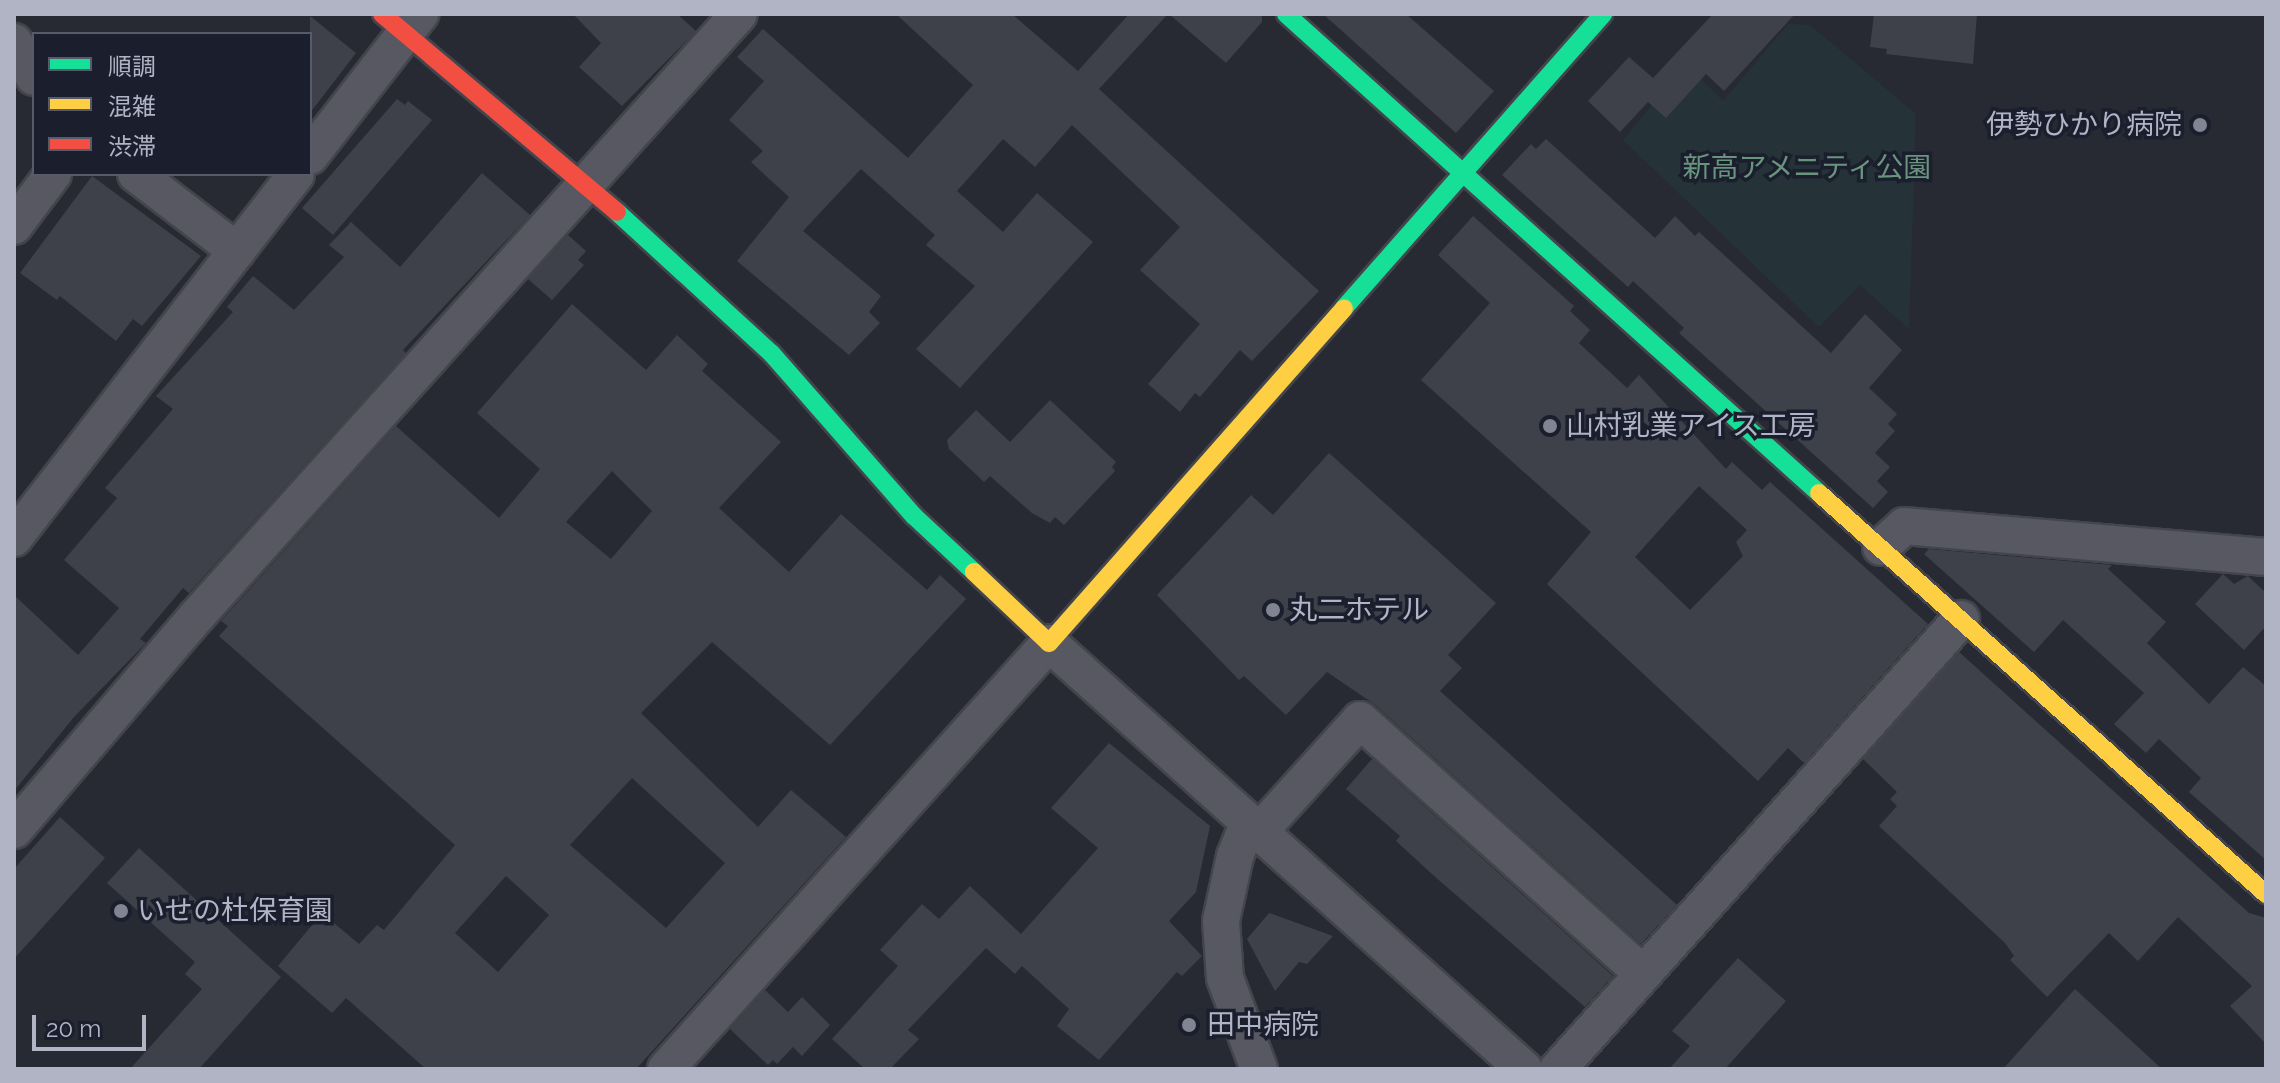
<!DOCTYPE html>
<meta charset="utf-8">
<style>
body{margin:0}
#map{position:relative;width:2280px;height:1083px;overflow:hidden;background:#272a33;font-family:Raleway,"Noto Sans JP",sans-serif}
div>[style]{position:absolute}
.green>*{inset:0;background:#253339}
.building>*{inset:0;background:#3e414a}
.roads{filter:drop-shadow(2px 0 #43454c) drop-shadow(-2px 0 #43454c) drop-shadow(0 2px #43454c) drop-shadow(0 -2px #43454c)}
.street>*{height:36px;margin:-18px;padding:0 18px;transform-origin:18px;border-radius:18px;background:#575861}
.fast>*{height:18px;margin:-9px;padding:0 9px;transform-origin:9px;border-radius:9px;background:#16e098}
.slow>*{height:18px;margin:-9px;padding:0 9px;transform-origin:9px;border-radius:9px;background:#ffcf43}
.jam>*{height:18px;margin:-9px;padding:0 9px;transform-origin:9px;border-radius:9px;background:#f24e42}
.dots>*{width:22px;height:22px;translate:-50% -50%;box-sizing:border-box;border:4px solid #1b1e2d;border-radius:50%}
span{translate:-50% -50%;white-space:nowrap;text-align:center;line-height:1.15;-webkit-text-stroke:7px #1b1e2d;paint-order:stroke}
.poi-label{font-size:28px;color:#b1b4c5}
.right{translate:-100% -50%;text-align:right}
.left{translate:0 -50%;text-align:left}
.park-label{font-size:28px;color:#69947d}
.frame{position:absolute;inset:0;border:16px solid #b1b4c5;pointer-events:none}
.legend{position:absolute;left:32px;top:32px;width:280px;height:144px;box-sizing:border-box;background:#1b1e2d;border:2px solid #575a6a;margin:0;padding:10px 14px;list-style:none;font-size:24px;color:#b1b4c5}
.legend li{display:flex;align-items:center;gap:16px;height:40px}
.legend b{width:40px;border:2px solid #575a6a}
.scale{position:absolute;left:32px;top:1015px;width:114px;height:36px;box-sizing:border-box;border:4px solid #b1b4c5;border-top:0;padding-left:10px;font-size:24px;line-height:28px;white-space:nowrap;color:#b1b4c5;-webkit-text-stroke:6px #1b1e2d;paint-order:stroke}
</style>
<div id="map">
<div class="green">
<i style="clip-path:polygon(1788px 24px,1810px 25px,1916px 114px,1909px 329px,1860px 285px,1819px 327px,1623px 140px,1686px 64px,1723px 101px)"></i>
</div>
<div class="building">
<i style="clip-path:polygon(573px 14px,677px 14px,696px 31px,622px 106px,579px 67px,601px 43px)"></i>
<i style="clip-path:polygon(896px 14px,1012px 14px,1078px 71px,1129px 14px,1168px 14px,1099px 89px,1319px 291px,1252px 361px,1240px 350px,1200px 397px,1195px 393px,1180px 412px,1148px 384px,1200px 324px,1140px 270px,1180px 227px,1072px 125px,1035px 167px,1003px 139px,957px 191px,1003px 232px,1037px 193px,1093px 242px,960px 388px,916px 349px,975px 286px,926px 245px,935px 235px,861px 169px,803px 231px,881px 296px,869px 312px,880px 323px,849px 355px,737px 261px,789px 197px,751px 162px,763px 151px,729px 120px,764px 81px,737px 57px,763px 29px,908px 158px,973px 85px)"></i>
<i style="clip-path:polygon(1169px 14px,1262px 14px,1262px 22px,1226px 63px)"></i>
<i style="clip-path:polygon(1323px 14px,1406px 14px,1494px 91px,1456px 133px)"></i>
<i style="clip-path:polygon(1713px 14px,1795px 14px,1724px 91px,1706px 74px,1666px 118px,1648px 102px,1620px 132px,1588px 101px,1629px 57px,1653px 78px)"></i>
<i style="clip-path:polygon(1874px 14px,1977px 14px,1973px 64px,1886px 54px,1887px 49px,1870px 47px)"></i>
<i style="clip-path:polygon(310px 16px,356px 53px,310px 113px)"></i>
<i style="clip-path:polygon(397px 99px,405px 105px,408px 101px,432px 120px,333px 235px,302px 208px)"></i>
<i style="clip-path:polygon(1546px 139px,1655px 238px,1675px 216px,1695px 236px,1699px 232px,1831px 353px,1865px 314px,1902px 350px,1869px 388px,1897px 414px,1888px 424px,1895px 431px,1875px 453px,1890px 467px,1877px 481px,1888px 492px,1873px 508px,1679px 333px,1684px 328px,1633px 281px,1628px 287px,1502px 175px,1531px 144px,1536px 149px)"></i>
<i style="clip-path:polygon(482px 173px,530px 215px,403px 350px,406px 353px,189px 593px,183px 588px,140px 639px,146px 643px,74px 717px,14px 791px,14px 595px,78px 655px,119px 608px,64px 560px,117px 498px,105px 488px,173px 409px,156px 396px,233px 312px,227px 307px,253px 276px,294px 310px,344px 257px,329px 245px,351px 222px,400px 267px)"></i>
<i style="clip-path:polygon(92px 176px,201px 256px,142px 326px,133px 319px,116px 341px,60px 296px,57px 300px,20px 273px)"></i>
<i style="clip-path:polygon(evenodd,1473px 216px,1574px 306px,1570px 311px,1590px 330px,1579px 343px,1627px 388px,1639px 375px,1726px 469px,1732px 462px,1762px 490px,1770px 482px,1928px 624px,1804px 763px,1788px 748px,1758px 781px,1547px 584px,1591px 532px,1421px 380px,1490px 303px,1438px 255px,1473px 216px,1699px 486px,1747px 530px,1736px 542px,1743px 556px,1690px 610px,1635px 557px,1699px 486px)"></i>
<i style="clip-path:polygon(568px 235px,586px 251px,578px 260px,584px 265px,552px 300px,528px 279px)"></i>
<i style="clip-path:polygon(evenodd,572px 304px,646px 370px,677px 335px,708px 364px,702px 371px,781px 442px,719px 508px,789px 572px,841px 514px,927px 590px,940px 575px,966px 599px,830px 745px,712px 642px,641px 713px,758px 827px,791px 790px,846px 837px,636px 1069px,426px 1069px,346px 998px,332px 1013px,278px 966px,322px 913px,359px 944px,377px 925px,384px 930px,455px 845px,219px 636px,228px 626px,221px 621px,396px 426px,499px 518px,540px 469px,477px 413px,572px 304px,612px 471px,652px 511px,611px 559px,566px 522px,612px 471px,572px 304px,632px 778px,725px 863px,666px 928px,570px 845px,632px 778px,572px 304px,506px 876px,549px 915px,498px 972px,455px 933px,506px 876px)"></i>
<i style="clip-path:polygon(1050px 400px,1116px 462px,1112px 467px,1115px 471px,1064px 525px,1055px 517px,1050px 523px,1032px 513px,990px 476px,984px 482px,949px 449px,947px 440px,976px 410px,1010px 442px)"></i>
<i style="clip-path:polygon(1329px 453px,1496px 603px,1448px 655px,1462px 668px,1440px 691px,1677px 905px,1641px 944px,1374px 704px,1327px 672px,1286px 715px,1244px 676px,1239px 680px,1157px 595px,1251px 495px,1273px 515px)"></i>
<i style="clip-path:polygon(1929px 549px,2112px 565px,2108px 569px,2166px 622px,2147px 643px,2209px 704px,2243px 667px,2266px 686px,2266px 860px,2189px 792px,2201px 778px,2159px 739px,2146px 753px,2114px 724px,2144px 693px,2063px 620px,2034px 652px,1924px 554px)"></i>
<i style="clip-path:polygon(2223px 574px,2234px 584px,2248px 576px,2266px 593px,2266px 626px,2244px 650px,2195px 604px)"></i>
<i style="clip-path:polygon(1959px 652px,2249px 913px,2266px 918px,2266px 1044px,2230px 1006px,2252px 986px,2178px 917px,2138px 961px,2109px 933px,2047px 997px,2010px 960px,2014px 956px,2005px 943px,1879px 826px,1897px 806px,1890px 799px,1897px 792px,1863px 759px)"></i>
<i style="clip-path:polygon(1109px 743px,1210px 826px,1196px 892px,1169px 921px,1202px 956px,1182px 976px,1177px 972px,1099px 1060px,1057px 1026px,1069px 1009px,1022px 966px,1015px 974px,986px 948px,908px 1030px,919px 1039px,890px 1069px,865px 1069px,832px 1039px,898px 966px,880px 950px,922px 904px,939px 919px,970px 886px,1021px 934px,1098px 848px,1051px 808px)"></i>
<i style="clip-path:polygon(1372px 759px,1613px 976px,1585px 1007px,1433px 875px,1396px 841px,1400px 836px,1346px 789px)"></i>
<i style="clip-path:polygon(60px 817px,105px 858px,14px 959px,14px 869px)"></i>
<i style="clip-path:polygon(139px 848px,281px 977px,199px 1069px,130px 1069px,202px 989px,185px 974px,195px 962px,107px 883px)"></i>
<i style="clip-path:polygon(1269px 913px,1333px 936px,1307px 964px,1299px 962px,1275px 991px,1247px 939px)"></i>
<i style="clip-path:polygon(1738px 958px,1786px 1001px,1725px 1069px,1669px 1069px,1690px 1046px,1672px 1031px)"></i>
<i style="clip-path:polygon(2075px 989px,2162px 1069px,2003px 1069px)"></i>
<i style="clip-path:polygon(765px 990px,788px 1012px,802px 997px,830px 1025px,802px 1056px,793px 1047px,777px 1064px,773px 1060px,768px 1065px,730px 1029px)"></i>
</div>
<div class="roads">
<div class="street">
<i style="left:14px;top:42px;width:40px;rotate:60.3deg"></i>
<i style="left:310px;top:156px;width:180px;rotate:-52.2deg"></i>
<i style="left:136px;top:174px;width:127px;rotate:37.3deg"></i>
<i style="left:14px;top:226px;width:65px;rotate:-53.1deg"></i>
<i style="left:14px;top:538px;width:460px;rotate:-52.2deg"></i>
<i style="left:1881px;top:547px;width:31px;rotate:-42deg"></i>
<i style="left:1904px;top:526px;width:363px;rotate:4.9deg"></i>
<i style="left:1248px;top:824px;width:35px;rotate:112deg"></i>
<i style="left:1235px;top:856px;width:66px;rotate:102.2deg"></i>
<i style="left:1221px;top:921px;width:57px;rotate:86deg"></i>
<i style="left:1225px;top:978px;width:97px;rotate:69.5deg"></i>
<i style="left:14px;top:830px;width:280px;rotate:-49.5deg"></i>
<i style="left:196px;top:617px;width:811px;rotate:-48deg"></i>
<i style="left:1258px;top:833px;width:152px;rotate:-47.9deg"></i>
<i style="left:1360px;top:720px;width:379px;rotate:41.9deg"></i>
<i style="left:666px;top:1069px;width:573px;rotate:-48.04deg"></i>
<i style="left:1049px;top:643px;width:638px;rotate:41.89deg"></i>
<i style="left:1558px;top:1069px;width:604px;rotate:-48.15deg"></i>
</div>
<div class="fast">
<i style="left:1286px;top:14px;width:717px;rotate:41.95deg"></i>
<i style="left:617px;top:212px;width:210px;rotate:42.5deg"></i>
<i style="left:772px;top:354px;width:215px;rotate:48.8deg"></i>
<i style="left:914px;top:516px;width:82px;rotate:43deg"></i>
<i style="left:1344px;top:308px;width:392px;rotate:-48.6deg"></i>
</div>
<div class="slow">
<i style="left:1819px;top:493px;width:601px;rotate:41.9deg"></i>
<i style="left:974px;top:572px;width:103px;rotate:43.4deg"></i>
<i style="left:1049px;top:643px;width:446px;rotate:-48.6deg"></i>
</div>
<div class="jam">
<i style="left:382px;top:14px;width:307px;rotate:40.1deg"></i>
</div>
</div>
<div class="dots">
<i style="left:2200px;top:125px;background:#818492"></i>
<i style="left:1550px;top:426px;background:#818492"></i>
<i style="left:1273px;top:610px;background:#818492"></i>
<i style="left:121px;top:911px;background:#818492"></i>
<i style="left:1189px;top:1025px;background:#818492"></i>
</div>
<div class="poi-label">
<span class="right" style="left:2182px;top:125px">伊勢ひかり病院</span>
<span class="left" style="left:1566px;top:426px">山村乳業アイス工房</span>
<span class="left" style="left:1289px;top:610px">丸二ホテル</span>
<span class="left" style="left:137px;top:911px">いせの杜保育園</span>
<span class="left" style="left:1207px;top:1025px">田中病院</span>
</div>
<div class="park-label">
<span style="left:1807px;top:168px">新高アメニティ公園</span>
</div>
<div class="frame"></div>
<ul class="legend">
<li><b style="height:10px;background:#16e098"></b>順調</li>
<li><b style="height:10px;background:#ffcf43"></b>混雑</li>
<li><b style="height:10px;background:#f24e42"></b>渋滞</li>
</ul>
<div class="scale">20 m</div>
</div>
